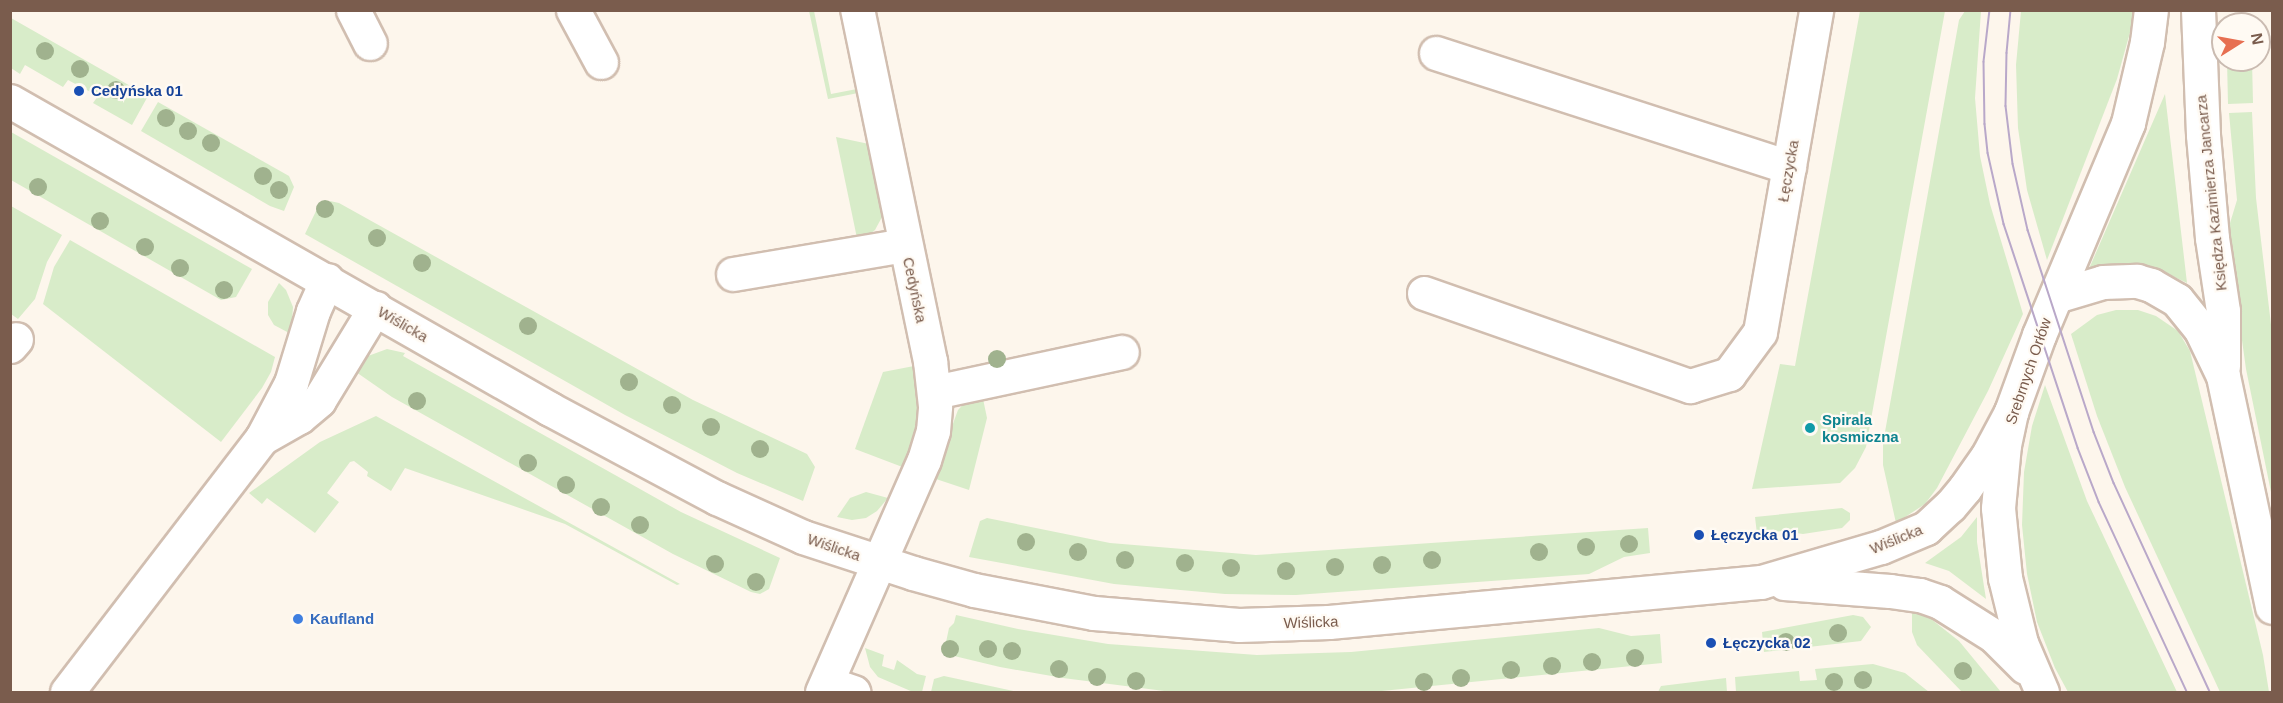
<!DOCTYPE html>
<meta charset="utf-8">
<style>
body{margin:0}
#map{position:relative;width:2283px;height:703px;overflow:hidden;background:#fdf6ec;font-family:Helvetica,sans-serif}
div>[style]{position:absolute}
.green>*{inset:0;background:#d8ecc9}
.roads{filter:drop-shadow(2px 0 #d1beb0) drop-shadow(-2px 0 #d1beb0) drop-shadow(0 2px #d1beb0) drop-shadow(0 -2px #d1beb0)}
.minor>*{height:33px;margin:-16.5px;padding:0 16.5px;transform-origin:16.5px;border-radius:16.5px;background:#fff}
.tram>*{height:1.5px;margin:-0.75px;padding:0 0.75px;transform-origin:0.75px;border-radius:0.75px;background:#b9a8c9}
.trees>*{width:18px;height:18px;margin:-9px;border-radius:50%;background:#a0b28e}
.dots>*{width:16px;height:16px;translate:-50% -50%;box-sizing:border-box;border:3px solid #fffaf3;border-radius:50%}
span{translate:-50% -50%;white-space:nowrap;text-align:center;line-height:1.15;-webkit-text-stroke:4.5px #fffaf3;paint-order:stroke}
.transit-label{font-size:15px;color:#164399;font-weight:700}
.left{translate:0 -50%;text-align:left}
.street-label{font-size:15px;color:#7a5c4d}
.culture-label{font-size:15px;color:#0d838f;font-weight:700}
.shop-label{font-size:15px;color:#366cbe;font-weight:700}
.frame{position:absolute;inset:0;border:12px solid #7a5c4d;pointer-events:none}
.north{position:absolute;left:2211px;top:12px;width:60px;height:60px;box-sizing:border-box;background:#fffaf3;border:2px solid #cabbb1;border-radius:50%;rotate:79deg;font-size:16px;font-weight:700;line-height:24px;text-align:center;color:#7a5c4d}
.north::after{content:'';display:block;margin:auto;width:21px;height:27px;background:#e76f51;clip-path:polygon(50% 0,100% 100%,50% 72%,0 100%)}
</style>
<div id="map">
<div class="green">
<i style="clip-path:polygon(809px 11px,814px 11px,831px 94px,857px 89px,858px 93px,828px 99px)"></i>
<i style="clip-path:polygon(1860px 11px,1945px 11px,1866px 447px,1855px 468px,1840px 483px,1752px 489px,1780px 364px,1795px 366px)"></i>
<i style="clip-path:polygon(1965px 11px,1981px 11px,1975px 98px,1980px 156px,1990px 204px,2023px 314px,1988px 391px,1937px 488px,1925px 504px,1896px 523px,1883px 465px,1883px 443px,1959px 20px)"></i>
<i style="clip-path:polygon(2021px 11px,2136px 11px,2117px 79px,2047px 260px,2027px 190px,2018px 128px,2016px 65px)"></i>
<i style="clip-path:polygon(11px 18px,148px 96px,132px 125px,93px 103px,98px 96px,68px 80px,63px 87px,25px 65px,20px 74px,11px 68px)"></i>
<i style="clip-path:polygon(2227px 60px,2252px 60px,2253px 103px,2228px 104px)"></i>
<i style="clip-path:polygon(2165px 94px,2187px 283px,2158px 269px,2141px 266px,2122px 265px,2088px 271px)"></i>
<i style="clip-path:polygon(158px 102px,289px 176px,294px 187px,284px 211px,270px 206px,141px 131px)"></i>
<i style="clip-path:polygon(2252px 112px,2256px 198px,2272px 333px,2272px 497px,2246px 369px,2227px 233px,2237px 200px,2229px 113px)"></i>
<i style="clip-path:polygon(11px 132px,252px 269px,236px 297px,221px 300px,11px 180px)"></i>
<i style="clip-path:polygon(836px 137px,869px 144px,882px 217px,875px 230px,858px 243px)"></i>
<i style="clip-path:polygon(330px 201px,339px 203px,693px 400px,807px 454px,815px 467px,803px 501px,737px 473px,625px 415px,305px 234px,316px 211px)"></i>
<i style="clip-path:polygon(11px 206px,62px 235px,47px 262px,35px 299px,18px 319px,11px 314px)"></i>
<i style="clip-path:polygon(70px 240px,275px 357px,271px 372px,262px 388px,221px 442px,43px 304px,54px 267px)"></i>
<i style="clip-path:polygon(279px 283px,286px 290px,293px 307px,291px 334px,274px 325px,268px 315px,268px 302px)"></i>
<i style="clip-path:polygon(2116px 310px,2138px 310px,2156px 316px,2178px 331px,2190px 351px,2263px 655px,2269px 692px,2220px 692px,2125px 487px,2097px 416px,2071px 334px,2097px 315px)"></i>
<i style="clip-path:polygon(387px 349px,405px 353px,403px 356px,681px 512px,780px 558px,769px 589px,760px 594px,751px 592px,673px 554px,392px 397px,356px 372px,368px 356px)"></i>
<i style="clip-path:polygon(914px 366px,919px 394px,919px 420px,905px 468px,855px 449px,883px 372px)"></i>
<i style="clip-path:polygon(2045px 385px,2087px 501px,2177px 692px,2068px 692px,2055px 668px,2037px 622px,2027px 574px,2022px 525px,2024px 472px,2032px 426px)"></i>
<i style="clip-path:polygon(982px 394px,987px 418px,969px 490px,933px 478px,958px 410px,968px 399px)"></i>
<i style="clip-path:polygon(376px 416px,680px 584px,677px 585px,565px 524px,405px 468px,391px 491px,367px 476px,368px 472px,354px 461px,350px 462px,327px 493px,339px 502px,315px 533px,267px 498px,262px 504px,249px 493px,320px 442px)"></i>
<i style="clip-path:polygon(866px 492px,888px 498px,877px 511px,866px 518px,852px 520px,837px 517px,850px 498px)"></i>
<i style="clip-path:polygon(1842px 508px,1850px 513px,1850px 520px,1842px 528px,1803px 534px,1782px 531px,1757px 534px,1755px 517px)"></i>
<i style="clip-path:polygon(1977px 517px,1977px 542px,1986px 599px,1949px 571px,1925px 563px,1961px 537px)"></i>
<i style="clip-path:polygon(987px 518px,1110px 543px,1256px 555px,1648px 528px,1650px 553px,1624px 557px,1589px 574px,1296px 595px,1225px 594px,1114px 584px,969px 557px,980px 521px)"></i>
<i style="clip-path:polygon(1912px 611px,1926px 615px,1959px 641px,2001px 692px,1962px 692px,1917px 645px,1912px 632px)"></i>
<i style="clip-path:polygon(956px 615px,1018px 629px,1108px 644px,1257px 655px,1351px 652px,1599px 628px,1631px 636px,1660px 634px,1662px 663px,1372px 692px,1172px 692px,1063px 678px,1000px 667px,950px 655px,945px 647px,949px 628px,954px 623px)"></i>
<i style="clip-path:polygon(1853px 615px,1863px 617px,1871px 627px,1861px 641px,1764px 652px,1762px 632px)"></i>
<i style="clip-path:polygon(865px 648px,884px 655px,882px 666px,894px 670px,897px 660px,917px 674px,926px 676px,922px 692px,913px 692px,878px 677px,870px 667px)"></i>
<i style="clip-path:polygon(1873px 664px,1905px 673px,1929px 692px,1736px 692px,1735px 677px,1799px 671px,1800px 681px,1817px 680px,1815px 669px)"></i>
<i style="clip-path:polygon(944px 676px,1018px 692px,931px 692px,934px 679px)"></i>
<i style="clip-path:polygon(1726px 678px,1727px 692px,1658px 692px,1661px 686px)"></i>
</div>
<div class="roads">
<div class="minor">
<i style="left:353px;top:10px;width:37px;rotate:63deg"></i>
<i style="left:573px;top:10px;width:59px;rotate:61.7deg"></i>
<i style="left:2198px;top:10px;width:125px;rotate:87.7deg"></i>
<i style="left:2203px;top:135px;width:103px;rotate:85deg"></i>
<i style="left:2212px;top:238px;width:74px;rotate:81.4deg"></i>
<i style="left:2223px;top:311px;width:55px;rotate:90deg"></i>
<i style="left:1436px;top:53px;width:371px;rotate:17.9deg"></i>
<i style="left:10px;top:101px;width:622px;rotate:29.7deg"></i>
<i style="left:550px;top:409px;width:189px;rotate:28.1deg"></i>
<i style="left:717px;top:498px;width:94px;rotate:24.4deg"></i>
<i style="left:803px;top:537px;width:116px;rotate:18.1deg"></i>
<i style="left:913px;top:573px;width:63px;rotate:15.6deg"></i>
<i style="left:974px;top:590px;width:122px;rotate:10.9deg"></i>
<i style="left:1094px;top:613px;width:145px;rotate:4.7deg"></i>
<i style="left:1239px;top:625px;width:90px;rotate:-1.9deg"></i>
<i style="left:1329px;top:622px;width:434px;rotate:-5.3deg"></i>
<i style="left:1761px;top:582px;width:125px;rotate:-16.3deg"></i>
<i style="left:1881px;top:547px;width:49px;rotate:-22.9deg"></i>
<i style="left:1926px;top:528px;width:33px;rotate:-43deg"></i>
<i style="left:1950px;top:506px;width:23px;rotate:-50deg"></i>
<i style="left:1965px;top:488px;width:38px;rotate:-55deg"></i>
<i style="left:1987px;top:457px;width:51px;rotate:-61.9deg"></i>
<i style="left:733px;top:274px;width:174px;rotate:-9.6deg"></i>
<i style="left:1424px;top:293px;width:282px;rotate:19.3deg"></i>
<i style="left:1690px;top:386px;width:41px;rotate:-17.1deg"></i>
<i style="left:1729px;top:374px;width:52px;rotate:-53.6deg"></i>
<i style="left:1760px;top:332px;width:327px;rotate:-80.1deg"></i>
<i style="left:2056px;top:296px;width:49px;rotate:-16.6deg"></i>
<i style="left:2103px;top:282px;width:34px;rotate:-2deg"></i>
<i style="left:2137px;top:281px;width:15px;rotate:16deg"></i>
<i style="left:2151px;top:285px;width:30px;rotate:30deg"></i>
<i style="left:2177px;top:300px;width:38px;rotate:51deg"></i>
<i style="left:2201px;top:330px;width:51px;rotate:64.4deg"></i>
<i style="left:2223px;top:376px;width:236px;rotate:78deg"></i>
<i style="left:10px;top:346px;width:9px;rotate:-49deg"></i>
<i style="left:935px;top:392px;width:191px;rotate:-12.1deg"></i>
<i style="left:262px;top:438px;width:43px;rotate:-29.6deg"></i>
<i style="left:299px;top:417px;width:26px;rotate:-40deg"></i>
<i style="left:319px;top:400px;width:108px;rotate:-58.7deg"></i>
<i style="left:1784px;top:583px;width:106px;rotate:4.3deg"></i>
<i style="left:1890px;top:591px;width:30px;rotate:8deg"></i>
<i style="left:1920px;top:595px;width:21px;rotate:19deg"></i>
<i style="left:1940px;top:602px;width:64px;rotate:32.2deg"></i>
<i style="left:1994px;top:636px;width:44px;rotate:45deg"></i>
<i style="left:827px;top:683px;width:28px;rotate:19deg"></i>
<i style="left:67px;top:692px;width:320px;rotate:-52.5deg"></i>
<i style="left:262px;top:438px;width:62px;rotate:-62.2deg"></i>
<i style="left:291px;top:383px;width:75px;rotate:-73deg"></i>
<i style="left:313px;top:311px;width:34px;rotate:-66deg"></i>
<i style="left:822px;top:692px;width:253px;rotate:-66.3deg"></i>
<i style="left:924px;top:460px;width:30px;rotate:-73deg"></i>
<i style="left:933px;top:431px;width:25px;rotate:-85deg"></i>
<i style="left:935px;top:406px;width:45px;rotate:-96.3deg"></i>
<i style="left:930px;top:361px;width:359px;rotate:-101.7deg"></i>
<i style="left:2042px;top:692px;width:53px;rotate:-113.2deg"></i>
<i style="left:2021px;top:643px;width:67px;rotate:-103.8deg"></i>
<i style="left:2005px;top:578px;width:70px;rotate:-95.7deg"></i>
<i style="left:1998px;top:508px;width:63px;rotate:-84.6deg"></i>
<i style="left:2004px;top:445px;width:34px;rotate:-78deg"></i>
<i style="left:2011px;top:412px;width:82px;rotate:-70deg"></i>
<i style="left:2039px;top:335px;width:230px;rotate:-67.2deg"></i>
<i style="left:2128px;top:123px;width:83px;rotate:-76.8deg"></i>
<i style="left:2147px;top:42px;width:32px;rotate:-83deg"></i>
</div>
</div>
<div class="tram">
<i style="left:1990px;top:10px;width:52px;rotate:96.6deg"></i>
<i style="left:1984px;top:62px;width:62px;rotate:89.1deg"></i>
<i style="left:1985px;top:124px;width:29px;rotate:84deg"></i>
<i style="left:1988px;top:153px;width:73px;rotate:77.3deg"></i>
<i style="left:2004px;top:224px;width:236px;rotate:71.7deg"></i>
<i style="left:2078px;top:448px;width:58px;rotate:68.7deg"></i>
<i style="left:2099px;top:502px;width:209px;rotate:65.1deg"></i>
<i style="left:2011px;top:10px;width:43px;rotate:95.3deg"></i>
<i style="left:2007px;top:53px;width:53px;rotate:91.1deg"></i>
<i style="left:2006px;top:106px;width:58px;rotate:83.1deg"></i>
<i style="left:2013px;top:164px;width:68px;rotate:77.2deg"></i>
<i style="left:2028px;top:230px;width:213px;rotate:71.9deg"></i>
<i style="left:2094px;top:432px;width:55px;rotate:68.6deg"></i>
<i style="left:2114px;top:483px;width:230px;rotate:65.3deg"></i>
</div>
<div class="trees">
<i style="left:45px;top:51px"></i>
<i style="left:80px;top:69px"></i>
<i style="left:116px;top:90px"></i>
<i style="left:166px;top:118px"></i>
<i style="left:188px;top:131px"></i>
<i style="left:211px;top:143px"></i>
<i style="left:263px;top:176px"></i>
<i style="left:38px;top:187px"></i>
<i style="left:279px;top:190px"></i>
<i style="left:325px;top:209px"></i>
<i style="left:100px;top:221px"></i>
<i style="left:377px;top:238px"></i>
<i style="left:145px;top:247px"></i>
<i style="left:422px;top:263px"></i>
<i style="left:180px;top:268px"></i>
<i style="left:224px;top:290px"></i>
<i style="left:528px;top:326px"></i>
<i style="left:997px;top:359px"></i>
<i style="left:629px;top:382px"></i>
<i style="left:417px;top:401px"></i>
<i style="left:672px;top:405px"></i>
<i style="left:711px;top:427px"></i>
<i style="left:760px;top:449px"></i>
<i style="left:528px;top:463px"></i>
<i style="left:566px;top:485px"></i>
<i style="left:601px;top:507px"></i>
<i style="left:640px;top:525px"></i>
<i style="left:1026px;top:542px"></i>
<i style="left:1629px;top:544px"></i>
<i style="left:1586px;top:547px"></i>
<i style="left:1078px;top:552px"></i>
<i style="left:1539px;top:552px"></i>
<i style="left:1125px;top:560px"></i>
<i style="left:1432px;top:560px"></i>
<i style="left:1185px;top:563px"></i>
<i style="left:715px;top:564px"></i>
<i style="left:1382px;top:565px"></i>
<i style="left:1335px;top:567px"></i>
<i style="left:1231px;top:568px"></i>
<i style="left:1286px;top:571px"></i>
<i style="left:756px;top:582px"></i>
<i style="left:1838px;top:633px"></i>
<i style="left:1786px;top:642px"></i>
<i style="left:950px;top:649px"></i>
<i style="left:988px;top:649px"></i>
<i style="left:1012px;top:651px"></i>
<i style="left:1635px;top:658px"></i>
<i style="left:1592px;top:662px"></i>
<i style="left:1552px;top:666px"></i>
<i style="left:1059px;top:669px"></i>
<i style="left:1511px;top:670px"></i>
<i style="left:1963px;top:671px"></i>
<i style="left:1097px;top:677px"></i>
<i style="left:1461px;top:678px"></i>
<i style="left:1863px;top:680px"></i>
<i style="left:1136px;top:681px"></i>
<i style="left:1424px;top:682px"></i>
<i style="left:1834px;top:682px"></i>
</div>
<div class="dots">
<i style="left:79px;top:91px;background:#1a4fb4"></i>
<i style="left:1810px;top:428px;background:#0f9aa8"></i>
<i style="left:1699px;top:535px;background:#1a4fb4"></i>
<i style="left:298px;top:619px;background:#3f7fe0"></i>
<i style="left:1711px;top:643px;background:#1a4fb4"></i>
</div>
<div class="transit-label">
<span class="left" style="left:91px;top:91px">Cedyńska 01</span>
<span class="left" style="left:1711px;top:535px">Łęczycka 01</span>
<span class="left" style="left:1723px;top:643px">Łęczycka 02</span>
</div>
<div class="street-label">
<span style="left:1788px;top:171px;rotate:-80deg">Łęczycka</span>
<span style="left:2211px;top:193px;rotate:-96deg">Księdza Kazimierza Jancarza</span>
<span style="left:915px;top:290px;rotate:78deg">Cedyńska</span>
<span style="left:403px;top:324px;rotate:30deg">Wiślicka</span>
<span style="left:2028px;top:371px;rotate:-71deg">Srebrnych Orłów</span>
<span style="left:1896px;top:539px;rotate:-22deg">Wiślicka</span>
<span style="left:834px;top:547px;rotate:19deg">Wiślicka</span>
<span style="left:1311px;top:622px;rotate:-2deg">Wiślicka</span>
</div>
<div class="culture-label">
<span class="left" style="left:1822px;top:428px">Spirala<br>kosmiczna</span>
</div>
<div class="shop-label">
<span class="left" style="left:310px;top:619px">Kaufland</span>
</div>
<div class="frame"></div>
<div class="north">N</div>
</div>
